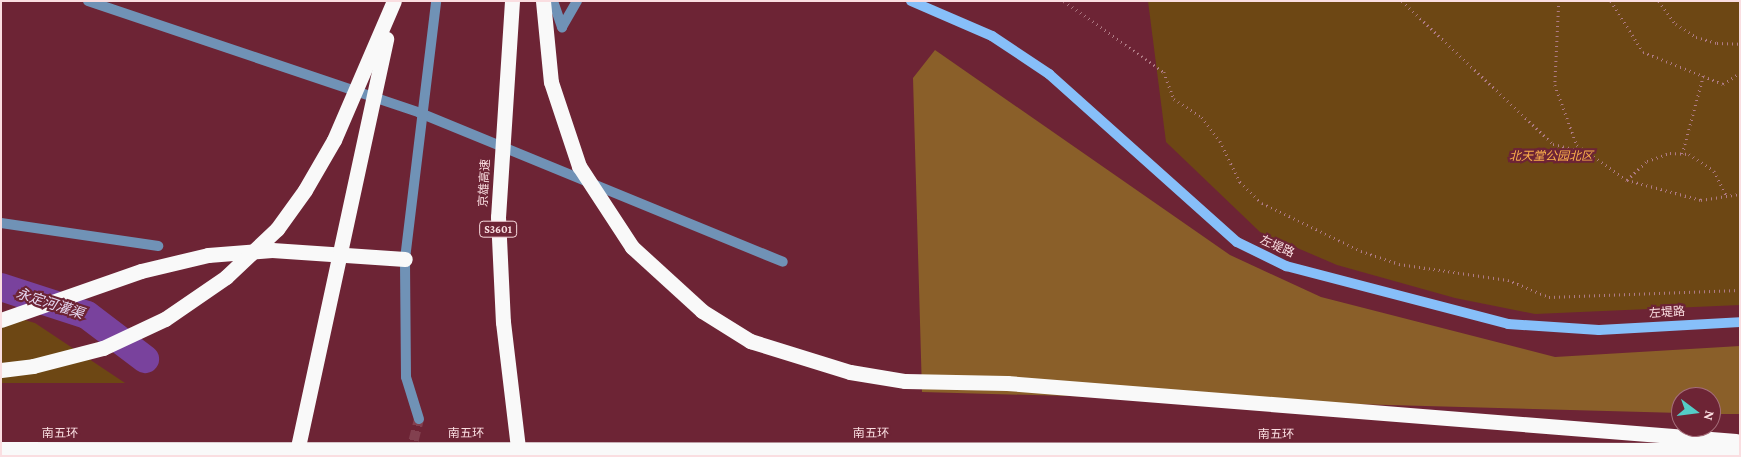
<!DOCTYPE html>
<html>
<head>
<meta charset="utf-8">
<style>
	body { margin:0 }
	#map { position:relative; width:1741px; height:457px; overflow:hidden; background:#6d2435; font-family:"Crimson Pro","Noto Sans SC",serif }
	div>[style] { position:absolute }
	.green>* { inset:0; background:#6d4714 }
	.forest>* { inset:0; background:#8a5f29 }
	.river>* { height:28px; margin:-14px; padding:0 14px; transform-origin:14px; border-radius:14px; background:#79429d }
	.minor-tunnel>* { height:10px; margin-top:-5px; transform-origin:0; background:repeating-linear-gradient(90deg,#82404f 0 10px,transparent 0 15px) }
	.path>* { height:2.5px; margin-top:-1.25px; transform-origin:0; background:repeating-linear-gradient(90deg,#af7b85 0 1px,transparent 0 5px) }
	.minor>* { height:10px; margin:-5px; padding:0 5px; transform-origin:5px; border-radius:5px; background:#7092b6 }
	.secondary>* { height:10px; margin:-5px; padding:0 5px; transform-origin:5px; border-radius:5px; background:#87bff9 }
	.motorway>* { height:15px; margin:-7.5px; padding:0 7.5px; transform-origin:7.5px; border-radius:7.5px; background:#f9f9f9 }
	.motorway-bridge>* { height:15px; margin:-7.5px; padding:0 7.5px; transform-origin:7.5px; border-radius:7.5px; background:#f9f9f9 }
	span { translate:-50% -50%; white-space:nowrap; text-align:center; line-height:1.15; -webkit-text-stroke:4.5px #6d2435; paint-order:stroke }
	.shield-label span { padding:1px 4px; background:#6d2435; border:1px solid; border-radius:4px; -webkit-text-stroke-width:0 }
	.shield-label { font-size:11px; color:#fadee1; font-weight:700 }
	.park-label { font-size:12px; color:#faae4c; font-style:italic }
	.street-label { font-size:12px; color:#fadee1 }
	.water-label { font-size:14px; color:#e6d8f1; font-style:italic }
	.frame { position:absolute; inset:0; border:2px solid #fadee1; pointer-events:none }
	.north { position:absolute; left:1671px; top:387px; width:50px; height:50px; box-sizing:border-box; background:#6d2435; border:1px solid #a56e7a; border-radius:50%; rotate:105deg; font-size:14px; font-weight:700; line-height:20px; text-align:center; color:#fadee1 }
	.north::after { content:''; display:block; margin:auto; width:18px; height:22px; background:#54cdc7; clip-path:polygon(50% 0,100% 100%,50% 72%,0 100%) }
</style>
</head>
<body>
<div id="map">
	<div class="green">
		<div style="clip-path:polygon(1148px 1px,1740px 1px,1740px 305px,1535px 314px,1455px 298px,1337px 265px,1260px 232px,1166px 142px)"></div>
		<div style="clip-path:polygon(1px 313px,35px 323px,125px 383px,1px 383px)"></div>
	</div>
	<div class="forest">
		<div style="clip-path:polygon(935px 50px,1230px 255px,1321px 297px,1555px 357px,1740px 346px,1740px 414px,1711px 414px,1711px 397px,1681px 397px,1681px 413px,922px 392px,913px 78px)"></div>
	</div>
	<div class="river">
		<div style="left:1px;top:287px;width:90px;rotate:18deg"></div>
		<div style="left:87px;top:315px;width:73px;rotate:37.2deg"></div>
	</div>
	<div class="minor-tunnel">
		<div style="left:410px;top:455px;width:37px;rotate:-76deg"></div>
	</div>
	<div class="path">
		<div style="left:1064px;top:1px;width:123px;rotate:35.4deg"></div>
		<div style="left:1164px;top:72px;width:29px;rotate:70deg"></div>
		<div style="left:1174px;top:99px;width:33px;rotate:33deg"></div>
		<div style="left:1202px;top:117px;width:30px;rotate:53deg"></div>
		<div style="left:1220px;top:141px;width:46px;rotate:64deg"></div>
		<div style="left:1240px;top:182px;width:30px;rotate:44deg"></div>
		<div style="left:1262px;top:203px;width:110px;rotate:25.9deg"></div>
		<div style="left:1361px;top:251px;width:40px;rotate:18.9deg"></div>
		<div style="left:1399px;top:264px;width:110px;rotate:8.4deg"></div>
		<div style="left:1508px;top:280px;width:44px;rotate:22.5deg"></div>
		<div style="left:1549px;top:297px;width:191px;rotate:-2.1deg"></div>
		<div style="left:1402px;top:1px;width:208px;rotate:43.4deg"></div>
		<div style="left:1553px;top:144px;width:34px;rotate:14deg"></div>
		<div style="left:1559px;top:1px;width:84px;rotate:92.7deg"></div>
		<div style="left:1555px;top:85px;width:64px;rotate:69.9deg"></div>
		<div style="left:1577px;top:145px;width:61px;rotate:35deg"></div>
		<div style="left:1627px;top:180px;width:77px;rotate:15.1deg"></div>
		<div style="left:1701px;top:200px;width:39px;rotate:-9deg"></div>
		<div style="left:1611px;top:1px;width:60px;rotate:57.9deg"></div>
		<div style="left:1643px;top:52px;width:86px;rotate:21.8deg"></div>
		<div style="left:1723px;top:84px;width:20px;rotate:-33deg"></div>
		<div style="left:1659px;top:1px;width:29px;rotate:54deg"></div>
		<div style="left:1676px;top:24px;width:24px;rotate:33deg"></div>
		<div style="left:1696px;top:37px;width:22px;rotate:16deg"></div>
		<div style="left:1717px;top:43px;width:23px;rotate:2deg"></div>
		<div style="left:1682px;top:154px;width:81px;rotate:-74.9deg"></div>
		<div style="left:1627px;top:180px;width:28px;rotate:-44deg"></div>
		<div style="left:1647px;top:161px;width:24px;rotate:-19deg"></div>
		<div style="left:1670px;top:153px;width:19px;rotate:3deg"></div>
		<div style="left:1689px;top:154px;width:30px;rotate:34deg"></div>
		<div style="left:1714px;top:171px;width:28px;rotate:63deg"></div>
	</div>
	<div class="minor">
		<div style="left:88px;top:1px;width:350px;rotate:18.6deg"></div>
		<div style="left:420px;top:113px;width:392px;rotate:22.3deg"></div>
		<div style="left:553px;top:1px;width:28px;rotate:71deg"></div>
		<div style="left:562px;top:27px;width:30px;rotate:-60deg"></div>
		<div style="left:1px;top:223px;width:159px;rotate:8.3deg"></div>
		<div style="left:419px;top:419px;width:44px;rotate:-107.2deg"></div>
		<div style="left:406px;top:377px;width:118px;rotate:-90.5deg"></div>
		<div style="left:405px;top:259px;width:260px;rotate:-83.1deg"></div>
	</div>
	<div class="secondary">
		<div style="left:911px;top:1px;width:88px;rotate:23.4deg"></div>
		<div style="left:992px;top:36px;width:69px;rotate:33.7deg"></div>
		<div style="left:1049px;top:74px;width:252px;rotate:41.8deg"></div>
		<div style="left:1237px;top:242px;width:55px;rotate:26.1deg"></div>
		<div style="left:1286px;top:266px;width:229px;rotate:14.6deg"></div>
		<div style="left:1508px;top:324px;width:91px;rotate:3.8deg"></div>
		<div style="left:1599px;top:330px;width:141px;rotate:-3.2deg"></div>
	</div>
	<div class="motorway">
		<div style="left:1px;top:320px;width:148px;rotate:-19.3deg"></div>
		<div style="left:141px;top:271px;width:69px;rotate:-13.4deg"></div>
		<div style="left:208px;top:255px;width:64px;rotate:-4.5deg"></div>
		<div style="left:272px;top:250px;width:133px;rotate:3.9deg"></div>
		<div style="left:1007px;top:383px;width:731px;rotate:4.55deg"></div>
		<div style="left:1px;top:449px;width:1739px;rotate:0.03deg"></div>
	</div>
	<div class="motorway-bridge">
		<div style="left:512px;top:1px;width:216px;rotate:93.7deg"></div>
		<div style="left:498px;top:217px;width:105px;rotate:87.3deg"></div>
		<div style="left:503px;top:322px;width:135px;rotate:83.2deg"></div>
		<div style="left:543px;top:1px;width:81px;rotate:84.4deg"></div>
		<div style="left:551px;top:82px;width:89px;rotate:71.6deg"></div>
		<div style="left:579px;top:166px;width:97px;rotate:56.8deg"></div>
		<div style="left:632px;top:247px;width:95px;rotate:42.4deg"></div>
		<div style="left:702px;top:311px;width:57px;rotate:32deg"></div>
		<div style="left:750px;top:341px;width:105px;rotate:17.2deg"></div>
		<div style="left:850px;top:372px;width:56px;rotate:9.3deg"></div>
		<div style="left:905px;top:381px;width:102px;rotate:1.1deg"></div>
		<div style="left:1px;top:370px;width:32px;rotate:-7deg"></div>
		<div style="left:33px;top:366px;width:72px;rotate:-14.4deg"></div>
		<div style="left:103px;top:348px;width:68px;rotate:-25.1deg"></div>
		<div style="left:165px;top:319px;width:74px;rotate:-34.5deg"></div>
		<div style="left:226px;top:277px;width:70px;rotate:-43.3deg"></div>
		<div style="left:277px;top:229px;width:48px;rotate:-54.3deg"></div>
		<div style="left:305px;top:190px;width:58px;rotate:-59.9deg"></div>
		<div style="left:334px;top:140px;width:151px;rotate:-66.7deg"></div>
		<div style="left:296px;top:456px;width:427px;rotate:-77.8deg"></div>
	</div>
	<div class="shield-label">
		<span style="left:498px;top:229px">S3601</span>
	</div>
	<div class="park-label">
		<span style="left:1551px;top:157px">北天堂公园北区</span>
	</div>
	<div class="street-label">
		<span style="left:485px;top:183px;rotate:-87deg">京雄高速</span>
		<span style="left:1277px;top:247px;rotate:24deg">左堤路</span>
		<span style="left:1667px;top:313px;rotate:-4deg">左堤路</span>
		<span style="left:60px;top:434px">南五环</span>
		<span style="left:466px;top:434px">南五环</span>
		<span style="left:871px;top:434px">南五环</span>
		<span style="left:1276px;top:435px">南五环</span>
	</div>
	<div class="water-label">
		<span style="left:50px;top:303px;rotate:18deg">永定河灌渠</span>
	</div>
	<div class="frame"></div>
	<div class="north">N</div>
</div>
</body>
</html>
